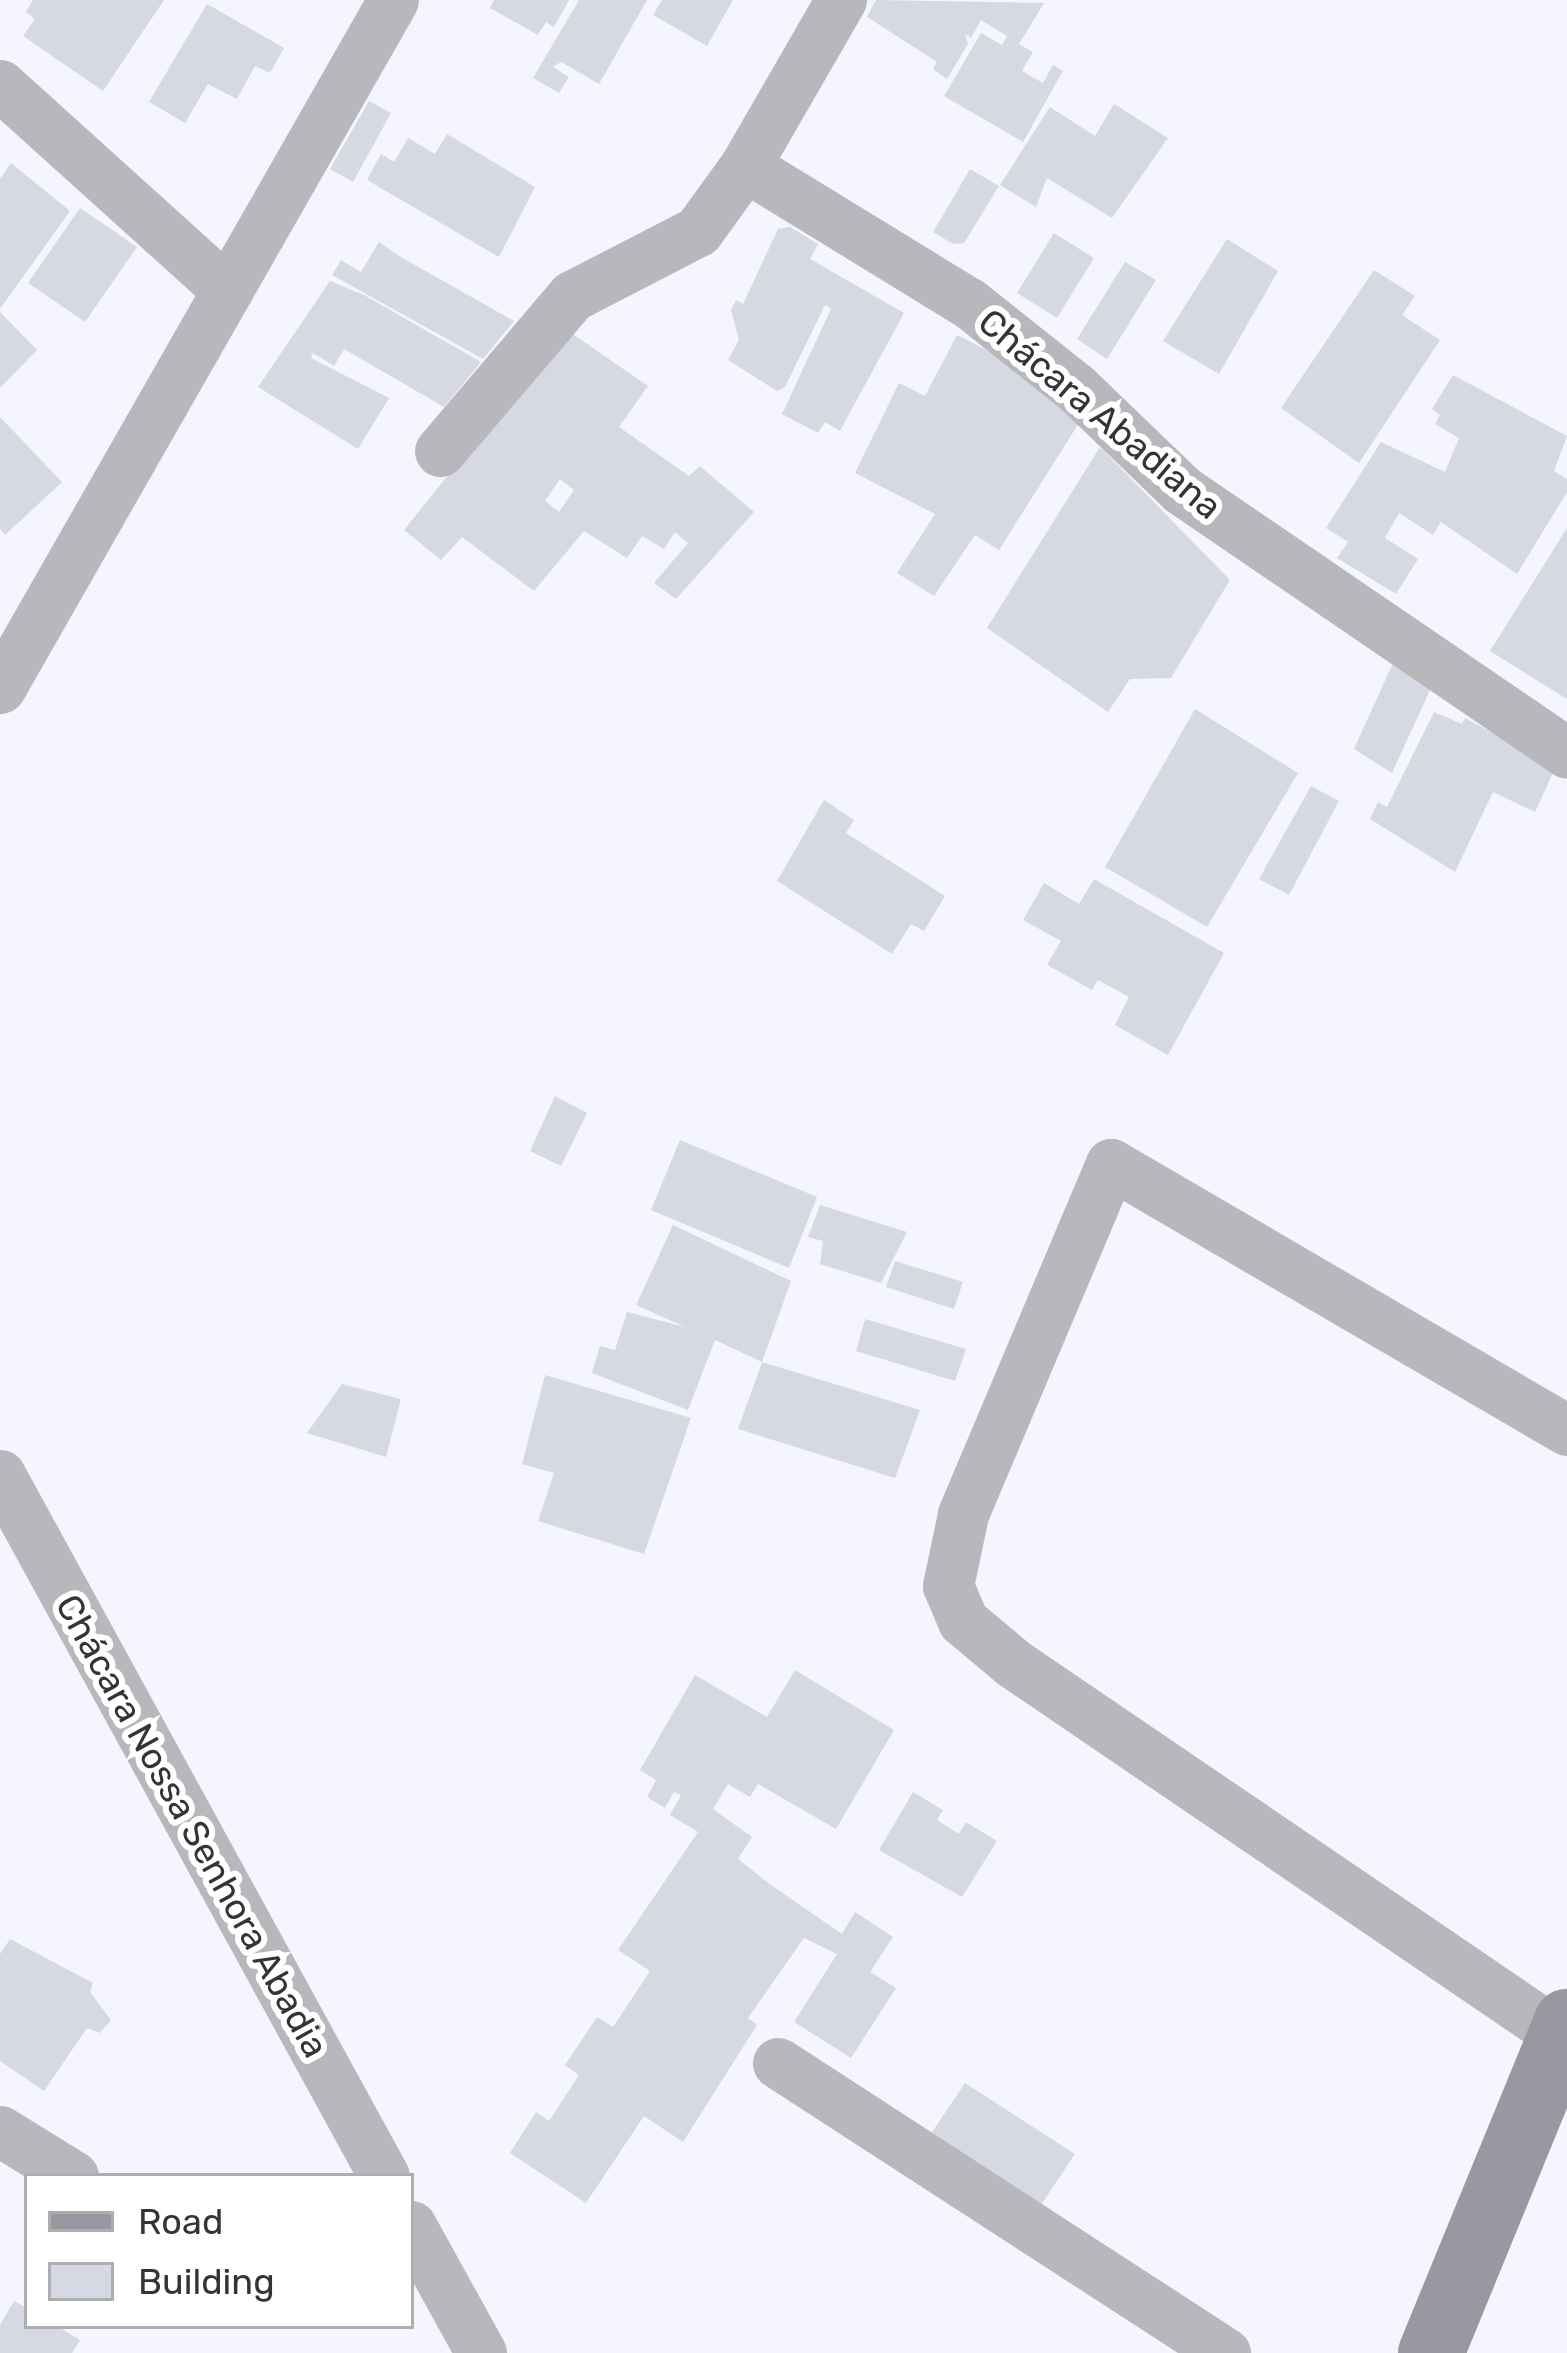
<!DOCTYPE html>
<html>
<head>
<meta charset="utf-8">
<style>
	body { margin:0 }
	#map { position:relative; width:1567px; height:2353px; overflow:hidden; background:#f4f5ff; font-family:Rubik,sans-serif }
	div>[style] { position:absolute }
	.building>* { inset:0; background:#d6d8e3 }
	.street>* { height:51px; margin:-25.5px; padding:0 25.5px; transform-origin:25.5px; border-radius:25.5px; background:#b7b7bc }
	.secondary>* { height:66px; margin:-33px; padding:0 33px; transform-origin:33px; border-radius:33px; background:#9899a0 }
	span { translate:-50% -50%; white-space:nowrap; text-align:center; line-height:1.15; -webkit-text-stroke:12px #fff; paint-order:stroke }
	.street-label { font-size:36px; color:#333438 }
	.legend { position:absolute; left:24px; top:2173px; width:390px; height:156px; box-sizing:border-box; background:#fff; border:3px solid #adaeaf; margin:0; padding:15px 21px; list-style:none; font-size:36px; color:#333438 }
	.legend li { display:flex; align-items:center; gap:24px; height:60px }
	.legend b { width:60px; border:3px solid #adaeaf }
</style>
</head>
<body>
<div id="map">
	<div class="building">
		<div style="clip-path:polygon(33px 0,164px 0,103px 91px,23px 36px,35px 19px,26px 12px)"></div>
		<div style="clip-path:polygon(494px 0,569px 0,554px 27px,546px 22px,538px 35px,490px 8px)"></div>
		<div style="clip-path:polygon(579px 0,647px 0,599px 84px,561px 62px,553px 67px,569px 77px,559px 93px,533px 78px)"></div>
		<div style="clip-path:polygon(662px 0,733px 0,707px 46px,653px 15px)"></div>
		<div style="clip-path:polygon(876px 0,1044px 3px,1019px 44px,1033px 52px,1022px 71px,1043px 83px,1053px 65px,1063px 71px,1023px 142px,944px 96px,981px 33px,1002px 45px,1007px 36px,981px 20px,971px 38px,965px 34px,968px 44px,947px 79px,933px 69px,937px 62px,867px 17px)"></div>
		<div style="clip-path:polygon(207px 4px,284px 48px,270px 73px,255px 66px,237px 99px,208px 84px,185px 123px,149px 102px)"></div>
		<div style="clip-path:polygon(369px 101px,391px 113px,353px 182px,330px 169px)"></div>
		<div style="clip-path:polygon(1114px 104px,1168px 138px,1112px 218px,1047px 178px,1036px 207px,1000px 185px,1050px 107px,1095px 136px)"></div>
		<div style="clip-path:polygon(447px 134px,535px 187px,499px 257px,367px 180px,381px 154px,394px 162px,408px 138px,435px 154px)"></div>
		<div style="clip-path:polygon(11px 163px,70px 211px,0 309px,0 179px)"></div>
		<div style="clip-path:polygon(970px 169px,999px 186px,964px 243px,953px 244px,933px 232px)"></div>
		<div style="clip-path:polygon(80px 208px,137px 247px,85px 322px,28px 283px)"></div>
		<div style="clip-path:polygon(790px 227px,818px 244px,810px 259px,904px 313px,840px 431px,825px 422px,818px 433px,782px 414px,831px 309px,825px 305px,785px 387px,777px 391px,728px 360px,739px 340px,731px 310px,736px 300px,743px 304px,778px 229px)"></div>
		<div style="clip-path:polygon(1054px 233px,1094px 258px,1057px 318px,1017px 293px)"></div>
		<div style="clip-path:polygon(1227px 239px,1278px 271px,1219px 374px,1163px 341px)"></div>
		<div style="clip-path:polygon(379px 242px,399px 256px,514px 321px,483px 359px,332px 275px,341px 260px,361px 272px)"></div>
		<div style="clip-path:polygon(1125px 262px,1156px 280px,1107px 359px,1077px 339px)"></div>
		<div style="clip-path:polygon(1374px 270px,1415px 296px,1402px 315px,1440px 340px,1359px 463px,1281px 408px)"></div>
		<div style="clip-path:polygon(330px 281px,364px 295px,481px 362px,444px 407px,344px 349px,334px 366px,313px 353px,311px 358px,389px 398px,358px 449px,258px 387px)"></div>
		<div style="clip-path:polygon(0 312px,37px 350px,0 388px)"></div>
		<div style="clip-path:polygon(evenodd,564px 328px,648px 386px,619px 427px,689px 476px,700px 466px,754px 512px,676px 599px,654px 583px,688px 543px,675px 532px,664px 549px,642px 536px,627px 558px,584px 531px,534px 591px,462px 537px,441px 560px,404px 530px,485px 429px,489px 433px,564px 328px,560px 479px,574px 490px,559px 512px,545px 501px,560px 479px)"></div>
		<div style="clip-path:polygon(957px 335px,1016px 365px,1079px 423px,999px 550px,975px 535px,934px 596px,897px 573px,935px 514px,855px 473px,899px 383px,925px 396px)"></div>
		<div style="clip-path:polygon(1453px 375px,1567px 436px,1554px 471px,1567px 479px,1567px 492px,1517px 574px,1441px 522px,1433px 535px,1399px 513px,1385px 538px,1418px 559px,1396px 594px,1337px 558px,1348px 542px,1326px 528px,1381px 442px,1445px 472px,1459px 438px,1435px 424px,1440px 415px,1432px 409px)"></div>
		<div style="clip-path:polygon(0 417px,62px 482px,5px 535px,0 529px)"></div>
		<div style="clip-path:polygon(1100px 447px,1230px 580px,1171px 678px,1130px 679px,1108px 712px,987px 628px)"></div>
		<div style="clip-path:polygon(1567px 528px,1567px 699px,1490px 651px)"></div>
		<div style="clip-path:polygon(1393px 663px,1432px 686px,1392px 773px,1354px 749px)"></div>
		<div style="clip-path:polygon(1195px 709px,1298px 773px,1207px 927px,1105px 867px)"></div>
		<div style="clip-path:polygon(1434px 712px,1462px 724px,1465px 718px,1556px 766px,1535px 812px,1493px 792px,1455px 872px,1370px 819px,1378px 802px,1387px 807px)"></div>
		<div style="clip-path:polygon(1311px 786px,1339px 801px,1289px 895px,1259px 879px)"></div>
		<div style="clip-path:polygon(824px 800px,854px 820px,846px 833px,945px 896px,924px 931px,911px 924px,892px 954px,777px 881px)"></div>
		<div style="clip-path:polygon(1094px 879px,1224px 953px,1168px 1055px,1115px 1025px,1129px 997px,1098px 980px,1092px 990px,1047px 965px,1061px 941px,1023px 920px,1044px 883px,1079px 904px)"></div>
		<div style="clip-path:polygon(555px 1096px,587px 1113px,561px 1166px,530px 1151px)"></div>
		<div style="clip-path:polygon(680px 1140px,817px 1197px,789px 1268px,651px 1210px)"></div>
		<div style="clip-path:polygon(820px 1205px,907px 1232px,881px 1283px,820px 1264px,823px 1241px,808px 1237px)"></div>
		<div style="clip-path:polygon(673px 1225px,791px 1281px,762px 1362px,715px 1340px,688px 1410px,592px 1373px,600px 1346px,615px 1350px,627px 1312px,685px 1327px,636px 1305px)"></div>
		<div style="clip-path:polygon(895px 1261px,963px 1282px,954px 1309px,886px 1287px)"></div>
		<div style="clip-path:polygon(865px 1319px,966px 1349px,955px 1381px,856px 1351px)"></div>
		<div style="clip-path:polygon(762px 1362px,920px 1410px,895px 1478px,738px 1429px)"></div>
		<div style="clip-path:polygon(545px 1375px,691px 1418px,644px 1554px,538px 1521px,554px 1473px,522px 1464px)"></div>
		<div style="clip-path:polygon(342px 1384px,401px 1399px,386px 1457px,307px 1433px)"></div>
		<div style="clip-path:polygon(795px 1670px,894px 1730px,836px 1829px,758px 1784px,750px 1797px,728px 1784px,713px 1809px,752px 1837px,738px 1859px,771px 1885px,842px 1934px,855px 1912px,893px 1937px,870px 1972px,896px 1988px,851px 2058px,794px 2022px,837px 1954px,804px 1938px,748px 2018px,757px 2025px,683px 2142px,644px 2116px,586px 2203px,510px 2153px,536px 2112px,549px 2121px,579px 2075px,565px 2065px,597px 2017px,613px 2027px,650px 1971px,618px 1950px,698px 1832px,670px 1815px,681px 1795px,674px 1792px,665px 1808px,647px 1797px,656px 1780px,640px 1770px,695px 1675px,767px 1717px)"></div>
		<div style="clip-path:polygon(913px 1792px,943px 1810px,937px 1820px,959px 1834px,966px 1822px,997px 1841px,962px 1897px,879px 1850px)"></div>
		<div style="clip-path:polygon(10px 1939px,93px 1983px,90px 1992px,111px 2020px,100px 2033px,87px 2028px,44px 2091px,0 2061px,0 1954px)"></div>
		<div style="clip-path:polygon(965px 2083px,1075px 2154px,1037px 2211px,928px 2138px)"></div>
		<div style="clip-path:polygon(14px 2301px,27px 2308px,27px 2326px,57px 2326px,80px 2340px,72px 2353px,0 2353px,0 2325px)"></div>
	</div>
	<div class="street">
		<div style="left:0;top:85px;width:306px;rotate:42.1deg"></div>
		<div style="left:745px;top:166px;width:192px;rotate:-60deg"></div>
		<div style="left:440px;top:451px;width:204px;rotate:-49.6deg"></div>
		<div style="left:572px;top:296px;width:142px;rotate:-27.3deg"></div>
		<div style="left:698px;top:231px;width:80px;rotate:-54.1deg"></div>
		<div style="left:745px;top:166px;width:263px;rotate:31.5deg"></div>
		<div style="left:969px;top:303px;width:137px;rotate:38.5deg"></div>
		<div style="left:1076px;top:388px;width:147px;rotate:43.9deg"></div>
		<div style="left:1182px;top:490px;width:466px;rotate:34.3deg"></div>
		<div style="left:0;top:688px;width:792px;rotate:-60.26deg"></div>
		<div style="left:0;top:1475px;width:799px;rotate:61.29deg"></div>
		<div style="left:1561px;top:2036px;width:663px;rotate:-145.76deg"></div>
		<div style="left:1013px;top:1663px;width:65px;rotate:-140deg"></div>
		<div style="left:963px;top:1621px;width:38px;rotate:-113deg"></div>
		<div style="left:948px;top:1586px;width:74px;rotate:-78.2deg"></div>
		<div style="left:963px;top:1514px;width:380px;rotate:-67.1deg"></div>
		<div style="left:1111px;top:1164px;width:528px;rotate:30.26deg"></div>
		<div style="left:778px;top:2063px;width:533px;rotate:32.97deg"></div>
		<div style="left:0;top:2131px;width:86px;rotate:31.7deg"></div>
		<div style="left:411px;top:2226px;width:145px;rotate:61.1deg"></div>
	</div>
	<div class="secondary">
		<div style="left:1431px;top:2353px;width:358px;rotate:-67.7deg"></div>
	</div>
	<div class="street-label">
		<span style="left:1100px;top:414px;rotate:40deg">Chácara Abadiana</span>
		<span style="left:192px;top:1826px;rotate:61deg">Chácara Nossa Senhora Abadia</span>
	</div>
	<ul class="legend">
	<li><b style="height:15px;background:#9899a0"></b>Road</li>
	<li><b style="height:33px;background:#d6d8e3"></b>Building</li>
	</ul>
</div>
</body>
</html>
